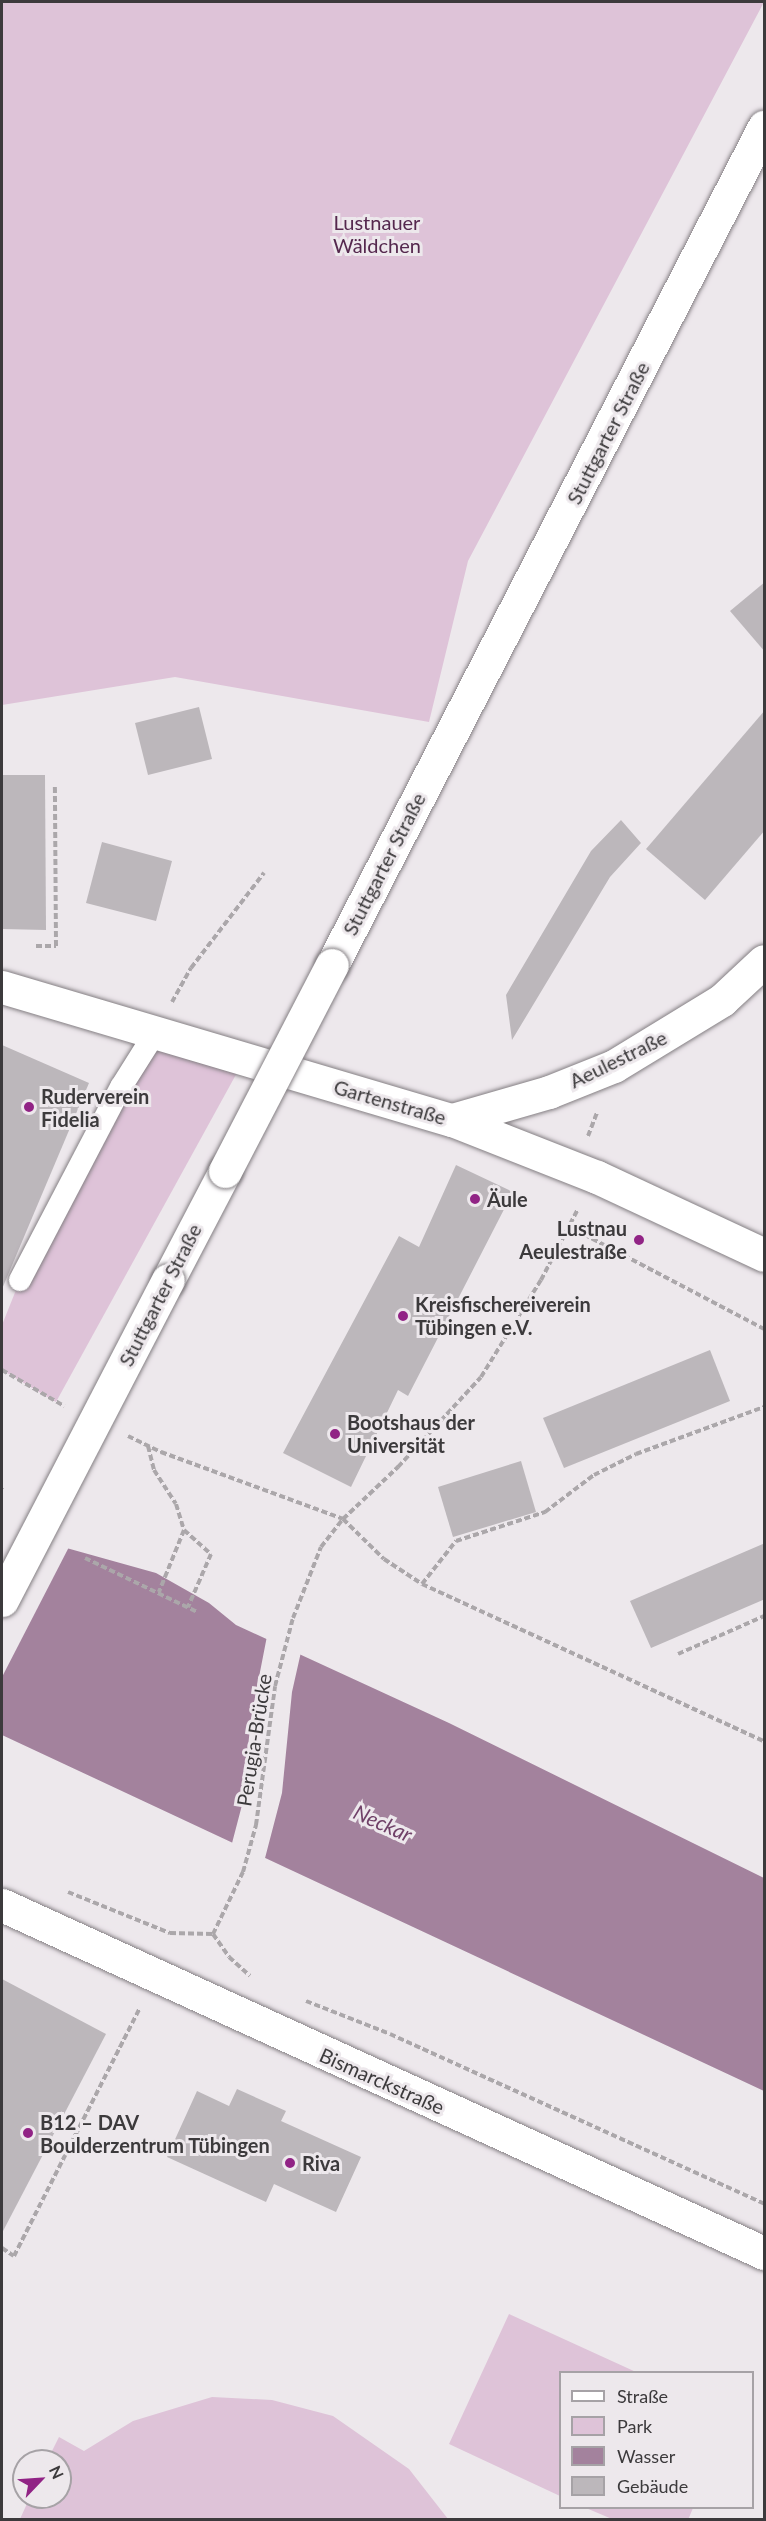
<!DOCTYPE html>
<html>
<head>
<meta charset="utf-8">
<style>
	body { margin:0 }
	#map { position:relative; width:766px; height:2521px; overflow:hidden; background:#ede8ec; font-family:Lato,sans-serif }
	div>[style] { position:absolute }
	.green>* { inset:0; background:#dec3d8 }
	.water>* { inset:0; background:#a3829d }
	.pier>* { inset:0; background:#ede8ec }
	.building>* { inset:0; background:#bcb7bb }
	.path>* { height:4px; margin-top:-2px; transform-origin:0; background:repeating-linear-gradient(90deg,#aba7aa 0 6px,transparent 0 9px) }
	.roads { filter:drop-shadow(0 0 2px #847f83) drop-shadow(0 0 2px #847f83) }
	.lane>* { height:22px; margin:-11px; padding:0 11px; transform-origin:11px; border-radius:11px; background:#fff }
	.street>* { height:33px; margin:-16.5px; padding:0 16.5px; transform-origin:16.5px; border-radius:16.5px; background:#fff }
	.secondary>* { height:33px; margin:-16.5px; padding:0 16.5px; transform-origin:16.5px; border-radius:16.5px; background:#fff }
	.bridges { filter:drop-shadow(0 0 2px #847f83) drop-shadow(0 0 2px #847f83) }
	.secondary-bridge>* { height:33px; margin:-16.5px; padding:0 16.5px; transform-origin:16.5px; border-radius:16.5px; background:#fff }
	.dots>* { width:16px; height:16px; translate:-50% -50%; box-sizing:border-box; border:3px solid #ede8ec; border-radius:50% }
	span { translate:-50% -50%; white-space:nowrap; text-align:center; line-height:1.15; -webkit-text-stroke:6px #ede8ec; paint-order:stroke }
	.park-label { font-size:20px; color:#55284e }
	.street-label { font-size:20px; color:#3c3a3c }
	.poi-label { font-size:20px; color:#3c3a3c; font-weight:700 }
	.left { translate:0 -50%; text-align:left }
	.right { translate:-100% -50%; text-align:right }
	.water-label { font-size:21px; color:#704168; font-style:italic }
	.frame { position:absolute; inset:0; border:3px solid #3c3a3c; pointer-events:none }
	.legend { position:absolute; left:559px; top:2371px; width:195px; height:138px; box-sizing:border-box; background:#ede8ec; border:2px solid #a6a2a6; margin:0; padding:8px 10px; list-style:none; font-size:18px; color:#3c3a3c }
	.legend li { display:flex; align-items:center; gap:12px; height:30px }
	.legend b { width:30px; border:2px solid #a6a2a6 }
	.north { position:absolute; left:12px; top:2449px; width:60px; height:60px; box-sizing:border-box; background:#ede8ec; border:2px solid #a6a2a6; border-radius:50%; rotate:65deg; font-size:16px; font-weight:700; line-height:24px; text-align:center; color:#3c3a3c }
	.north::after { content:''; display:block; margin:auto; width:21px; height:27px; background:#912385; clip-path:polygon(50% 0,100% 100%,50% 72%,0 100%) }
</style>
</head>
<body>
<div id="map">
	<div class="green">
		<div style="clip-path:polygon(2px 2px,764px 2px,468px 561px,429px 722px,175px 677px,2px 705px)"></div>
		<div style="clip-path:polygon(155px 1033px,244px 1060px,56px 1402px,2px 1370px,2px 1325px,20px 1280px)"></div>
		<div style="clip-path:polygon(509px 2314px,636px 2372px,560px 2372px,560px 2496px,449px 2444px)"></div>
		<div style="clip-path:polygon(212px 2397px,272px 2400px,333px 2416px,409px 2469px,448px 2519px,20px 2519px,30px 2497px,60px 2497px,60px 2461px,47px 2461px,59px 2437px,84px 2451px,133px 2421px)"></div>
		<div style="clip-path:polygon(586px 2508px,693px 2508px,688px 2520px,612px 2519px)"></div>
	</div>
	<div class="water">
		<div style="clip-path:polygon(2px 1530px,156px 1573px,209px 1603px,236px 1625px,449px 1723px,764px 1878px,764px 2091px,2px 1735px)"></div>
	</div>
	<div class="pier">
		<div style="clip-path:polygon(2px 1527px,70px 1545px,2px 1677px)"></div>
		<div style="clip-path:polygon(267px 1636px,301px 1652px,292px 1692px,282px 1793px,264px 1862px,231px 1847px,242px 1805px,251px 1718px)"></div>
	</div>
	<div class="building">
		<div style="clip-path:polygon(765px 582px,765px 652px,730px 611px)"></div>
		<div style="clip-path:polygon(199px 707px,212px 759px,148px 775px,135px 723px)"></div>
		<div style="clip-path:polygon(765px 710px,765px 830px,705px 900px,646px 849px)"></div>
		<div style="clip-path:polygon(2px 775px,45px 775px,46px 930px,2px 929px)"></div>
		<div style="clip-path:polygon(621px 820px,641px 843px,610px 877px,512px 1040px,506px 995px,591px 851px)"></div>
		<div style="clip-path:polygon(102px 842px,172px 861px,156px 921px,86px 903px)"></div>
		<div style="clip-path:polygon(2px 1045px,89px 1083px,2px 1289px)"></div>
		<div style="clip-path:polygon(456px 1165px,513px 1192px,408px 1396px,398px 1390px,351px 1487px,283px 1453px,399px 1236px,419px 1247px)"></div>
		<div style="clip-path:polygon(710px 1350px,730px 1401px,564px 1468px,543px 1418px)"></div>
		<div style="clip-path:polygon(521px 1461px,536px 1512px,453px 1537px,438px 1487px)"></div>
		<div style="clip-path:polygon(765px 1543px,765px 1599px,651px 1648px,630px 1601px)"></div>
		<div style="clip-path:polygon(2px 1979px,106px 2034px,2px 2233px)"></div>
		<div style="clip-path:polygon(237px 2089px,286px 2111px,281px 2121px,361px 2157px,336px 2212px,274px 2184px,266px 2202px,167px 2157px,197px 2091px,229px 2106px)"></div>
	</div>
	<div class="path">
		<div style="left:36px;top:946px;width:20px"></div>
		<div style="left:56px;top:946px;width:161px;rotate:-90.4deg"></div>
		<div style="left:172px;top:1002px;width:39px;rotate:-61deg"></div>
		<div style="left:191px;top:968px;width:120px;rotate:-52.5deg"></div>
		<div style="left:588px;top:1136px;width:26px;rotate:-69deg"></div>
		<div style="left:568px;top:1226px;width:221px;rotate:27.7deg"></div>
		<div style="left:2px;top:1370px;width:72px;rotate:30.1deg"></div>
		<div style="left:128px;top:1436px;width:37px;rotate:26deg"></div>
		<div style="left:161px;top:1452px;width:194px;rotate:20.2deg"></div>
		<div style="left:343px;top:1519px;width:57px;rotate:44.3deg"></div>
		<div style="left:384px;top:1559px;width:45px;rotate:33.3deg"></div>
		<div style="left:422px;top:1584px;width:376px;rotate:24.7deg"></div>
		<div style="left:148px;top:1446px;width:25px;rotate:76deg"></div>
		<div style="left:154px;top:1470px;width:40px;rotate:57.1deg"></div>
		<div style="left:176px;top:1504px;width:27px;rotate:73deg"></div>
		<div style="left:184px;top:1530px;width:67px;rotate:112deg"></div>
		<div style="left:2px;top:1489px;width:1px;rotate:45deg"></div>
		<div style="left:184px;top:1530px;width:36px;rotate:42deg"></div>
		<div style="left:211px;top:1554px;width:58px;rotate:113.5deg"></div>
		<div style="left:85px;top:1558px;width:124px;rotate:25.7deg"></div>
		<div style="left:422px;top:1584px;width:55px;rotate:-51.7deg"></div>
		<div style="left:456px;top:1541px;width:94px;rotate:-18deg"></div>
		<div style="left:545px;top:1512px;width:61px;rotate:-37.1deg"></div>
		<div style="left:594px;top:1475px;width:47px;rotate:-26.6deg"></div>
		<div style="left:636px;top:1454px;width:136px;rotate:-20.2deg"></div>
		<div style="left:678px;top:1654px;width:94px;rotate:-23.8deg"></div>
		<div style="left:68px;top:1892px;width:110px;rotate:21.9deg"></div>
		<div style="left:170px;top:1933px;width:43px;rotate:1.3deg"></div>
		<div style="left:213px;top:1934px;width:69px;rotate:-64.2deg"></div>
		<div style="left:243px;top:1872px;width:49px;rotate:-74.5deg"></div>
		<div style="left:256px;top:1825px;width:140px;rotate:-82.2deg"></div>
		<div style="left:275px;top:1686px;width:70px;rotate:-75.2deg"></div>
		<div style="left:293px;top:1618px;width:76px;rotate:-68.5deg"></div>
		<div style="left:321px;top:1547px;width:36px;rotate:-52deg"></div>
		<div style="left:343px;top:1519px;width:76px;rotate:-43.4deg"></div>
		<div style="left:398px;top:1467px;width:122px;rotate:-47.3deg"></div>
		<div style="left:481px;top:1377px;width:114px;rotate:-58.3deg"></div>
		<div style="left:541px;top:1280px;width:80px;rotate:-62.5deg"></div>
		<div style="left:213px;top:1934px;width:28px;rotate:55deg"></div>
		<div style="left:229px;top:1957px;width:28px;rotate:42deg"></div>
		<div style="left:306px;top:2001px;width:90px;rotate:21.4deg"></div>
		<div style="left:390px;top:2034px;width:411px;rotate:24.4deg"></div>
		<div style="left:2px;top:2248px;width:14px;rotate:34deg"></div>
		<div style="left:14px;top:2256px;width:278px;rotate:-63.1deg"></div>
	</div>
	<div class="roads">
		<div class="lane">
			<div style="left:20px;top:1280px;width:218px;rotate:-62.4deg"></div>
			<div style="left:121px;top:1087px;width:64px;rotate:-57.8deg"></div>
		</div>
		<div class="street">
			<div style="left:2px;top:987px;width:469px;rotate:16.5deg"></div>
			<div style="left:452px;top:1120px;width:156px;rotate:21.5deg"></div>
			<div style="left:597px;top:1177px;width:184px;rotate:25deg"></div>
			<div style="left:452px;top:1120px;width:101px;rotate:-16.1deg"></div>
			<div style="left:549px;top:1092px;width:70px;rotate:-21.8deg"></div>
			<div style="left:614px;top:1066px;width:127px;rotate:-31.4deg"></div>
			<div style="left:722px;top:1000px;width:57px;rotate:-42.9deg"></div>
			<div style="left:2px;top:1905px;width:838px;rotate:24.55deg"></div>
		</div>
		<div class="secondary">
			<div style="left:332px;top:965px;width:943px;rotate:-62.73deg"></div>
			<div style="left:168px;top:1280px;width:123px;rotate:-62.4deg"></div>
		</div>
	</div>
	<div class="bridges">
		<div class="secondary-bridge">
			<div style="left:225px;top:1171px;width:232px;rotate:-62.6deg"></div>
			<div style="left:2px;top:1600px;width:360px;rotate:-62.6deg"></div>
		</div>
	</div>
	<div class="dots">
		<div style="left:29px;top:1107px;background:#912385"></div>
		<div style="left:475px;top:1199px;background:#912385"></div>
		<div style="left:639px;top:1240px;background:#912385"></div>
		<div style="left:403px;top:1316px;background:#912385"></div>
		<div style="left:335px;top:1434px;background:#912385"></div>
		<div style="left:28px;top:2133px;background:#912385"></div>
		<div style="left:290px;top:2163px;background:#912385"></div>
	</div>
	<div class="park-label">
		<span style="left:377px;top:234px">Lustnauer<br>Wäldchen</span>
	</div>
	<div class="street-label">
		<span style="left:608px;top:433px;rotate:-63deg">Stuttgarter Straße</span>
		<span style="left:384px;top:864px;rotate:-63deg">Stuttgarter Straße</span>
		<span style="left:618px;top:1059px;rotate:-26deg">Aeulestraße</span>
		<span style="left:390px;top:1102px;rotate:16deg">Gartenstraße</span>
		<span style="left:160px;top:1295px;rotate:-63deg">Stuttgarter Straße</span>
		<span style="left:254px;top:1740px;rotate:-81deg">Perugia-Brücke</span>
		<span style="left:382px;top:2081px;rotate:24deg">Bismarckstraße</span>
	</div>
	<div class="poi-label">
		<span class="left" style="left:41px;top:1108px">Ruderverein<br>Fidelia</span>
		<span class="left" style="left:487px;top:1199px">Äule</span>
		<span class="right" style="left:627px;top:1240px">Lustnau<br>Aeulestraße</span>
		<span class="left" style="left:415px;top:1316px">Kreisfischereiverein<br>Tübingen e.V.</span>
		<span class="left" style="left:347px;top:1434px">Bootshaus der<br>Universität</span>
		<span class="left" style="left:40px;top:2134px">B12 – DAV<br>Boulderzentrum Tübingen</span>
		<span class="left" style="left:302px;top:2163px">Riva</span>
	</div>
	<div class="water-label">
		<span style="left:383px;top:1823px;rotate:24deg">Neckar</span>
	</div>
	<div class="frame"></div>
	<ul class="legend">
	<li><b style="height:8px;background:#fff"></b>Straße</li>
	<li><b style="height:16px;background:#dec3d8"></b>Park</li>
	<li><b style="height:16px;background:#a3829d"></b>Wasser</li>
	<li><b style="height:16px;background:#bcb7bb"></b>Gebäude</li>
	</ul>
	<div class="north">N</div>
</div>
</body>
</html>
